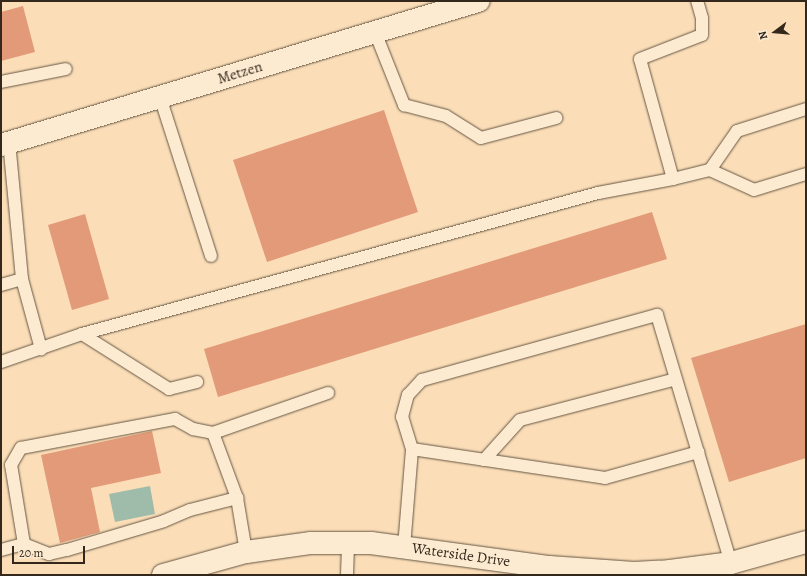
<!DOCTYPE html>
<html>
<head>
<meta charset="utf-8">
<style>
	body { margin:0 }
	#map { position:relative; width:807px; height:576px; overflow:hidden; background:#fbdeb8; font-family:Alegreya,serif }
	div>[style] { position:absolute }
	.water>* { inset:0; background:#9fbcab }
	.building>* { inset:0; background:#e29a78 }
	.roads { filter:drop-shadow(0 0 1px #665643) drop-shadow(0 0 1px #665643) }
	.service>* { height:12px; margin:-6px; padding:0 6px; transform-origin:6px; border-radius:6px; background:#fcead1 }
	.minor>* { height:22px; margin:-11px; padding:0 11px; transform-origin:11px; border-radius:11px; background:#fcead1 }
	span { translate:-50% -50%; white-space:nowrap; text-align:center; line-height:1.15; -webkit-text-stroke:4px #fcead1; paint-order:stroke }
	.street-label { font-size:15px; color:#34281c }
	.frame { position:absolute; inset:0; border:2px solid #34281c; pointer-events:none }
	.north { position:absolute; left:755px; top:12px; width:40px; height:40px; -webkit-text-stroke:3px #fcead1; paint-order:stroke; rotate:254deg; font-size:11px; font-weight:700; line-height:16px; text-align:center; color:#34281c }
	.north::after { content:''; display:block; margin:auto; width:14px; height:18px; background:#34281c; clip-path:polygon(50% 0,100% 100%,50% 72%,0 100%) }
	.scale { position:absolute; left:12px; top:546px; width:73px; height:18px; box-sizing:border-box; border:2px solid #34281c; border-top:0; padding-left:5px; font-size:12px; line-height:14px; white-space:nowrap; color:#34281c; -webkit-text-stroke:3px #fcead1; paint-order:stroke }
</style>
</head>
<body>
<div id="map">
	<div class="water">
		<div style="clip-path:polygon(150px 486px,155px 514px,115px 522px,109px 494px)"></div>
	</div>
	<div class="building">
		<div style="clip-path:polygon(23px 6px,35px 52px,1px 61px,1px 12px)"></div>
		<div style="clip-path:polygon(384px 110px,418px 212px,267px 262px,233px 160px)"></div>
		<div style="clip-path:polygon(652px 212px,667px 259px,218px 397px,204px 349px)"></div>
		<div style="clip-path:polygon(85px 214px,109px 299px,72px 310px,48px 225px)"></div>
		<div style="clip-path:polygon(806px 324px,806px 458px,729px 482px,691px 358px)"></div>
		<div style="clip-path:polygon(152px 431px,161px 473px,91px 488px,100px 532px,60px 543px,41px 455px)"></div>
	</div>
	<div class="roads">
		<div class="service">
			<div style="left:375px;top:32px;width:79px;rotate:68.3deg"></div>
			<div style="left:404px;top:105px;width:43px;rotate:14.7deg"></div>
			<div style="left:446px;top:116px;width:41px;rotate:32.2deg"></div>
			<div style="left:481px;top:138px;width:78px;rotate:-14.9deg"></div>
			<div style="left:1px;top:82px;width:66px;rotate:-11.3deg"></div>
			<div style="left:160px;top:97px;width:167px;rotate:72.2deg"></div>
			<div style="left:710px;top:170px;width:48px;rotate:24.4deg"></div>
			<div style="left:754px;top:190px;width:54px;rotate:-17.1deg"></div>
			<div style="left:673px;top:179px;width:38px;rotate:-14deg"></div>
			<div style="left:710px;top:170px;width:47px;rotate:-55.3deg"></div>
			<div style="left:737px;top:131px;width:72px;rotate:-17.7deg"></div>
			<div style="left:22px;top:279px;width:73px;rotate:74.8deg"></div>
			<div style="left:1px;top:285px;width:22px;rotate:-16deg"></div>
			<div style="left:22px;top:279px;width:138px;rotate:-95.4deg"></div>
			<div style="left:82px;top:334px;width:535px;rotate:-15.28deg"></div>
			<div style="left:598px;top:193px;width:76px;rotate:-10.6deg"></div>
			<div style="left:673px;top:179px;width:124px;rotate:-105.4deg"></div>
			<div style="left:640px;top:59px;width:66px;rotate:-21.2deg"></div>
			<div style="left:702px;top:35px;width:17px;rotate:-90deg"></div>
			<div style="left:702px;top:18px;width:18px;rotate:-106deg"></div>
			<div style="left:1px;top:362px;width:86px;rotate:-19.1deg"></div>
			<div style="left:82px;top:334px;width:103px;rotate:32.3deg"></div>
			<div style="left:169px;top:389px;width:29px;rotate:-14deg"></div>
			<div style="left:213px;top:433px;width:122px;rotate:-19.2deg"></div>
			<div style="left:412px;top:449px;width:195px;rotate:8.5deg"></div>
			<div style="left:605px;top:478px;width:97px;rotate:-15.6deg"></div>
			<div style="left:484px;top:460px;width:54px;rotate:-48deg"></div>
			<div style="left:520px;top:420px;width:161px;rotate:-14.7deg"></div>
			<div style="left:24px;top:544px;width:27px;rotate:22deg"></div>
			<div style="left:49px;top:554px;width:18px;rotate:-13deg"></div>
			<div style="left:67px;top:550px;width:101px;rotate:-16.6deg"></div>
			<div style="left:164px;top:521px;width:28px;rotate:-23deg"></div>
			<div style="left:190px;top:510px;width:49px;rotate:-14.3deg"></div>
			<div style="left:404px;top:547px;width:98px;rotate:-85.3deg"></div>
			<div style="left:412px;top:449px;width:34px;rotate:-107deg"></div>
			<div style="left:402px;top:417px;width:23px;rotate:-75deg"></div>
			<div style="left:408px;top:395px;width:21px;rotate:-47deg"></div>
			<div style="left:422px;top:380px;width:244px;rotate:-15.5deg"></div>
			<div style="left:657px;top:315px;width:259px;rotate:73.4deg"></div>
			<div style="left:1px;top:550px;width:24px;rotate:-15deg"></div>
			<div style="left:24px;top:544px;width:80px;rotate:-99.3deg"></div>
			<div style="left:11px;top:465px;width:20px;rotate:-60deg"></div>
			<div style="left:21px;top:448px;width:157px;rotate:-10.7deg"></div>
			<div style="left:175px;top:419px;width:21px;rotate:29deg"></div>
			<div style="left:193px;top:429px;width:20px;rotate:11deg"></div>
			<div style="left:213px;top:433px;width:69px;rotate:69.7deg"></div>
			<div style="left:237px;top:498px;width:55px;rotate:80.5deg"></div>
			<div style="left:347px;top:575px;width:33px;rotate:-88deg"></div>
		</div>
		<div class="minor">
			<div style="left:1px;top:145px;width:499px;rotate:-16.8deg"></div>
			<div style="left:163px;top:575px;width:86px;rotate:-15.5deg"></div>
			<div style="left:246px;top:552px;width:66px;rotate:-7.9deg"></div>
			<div style="left:311px;top:543px;width:60px"></div>
			<div style="left:371px;top:543px;width:180px;rotate:7.7deg"></div>
			<div style="left:549px;top:567px;width:85px;rotate:4deg"></div>
			<div style="left:634px;top:573px;width:36px;rotate:-3deg"></div>
			<div style="left:670px;top:571px;width:62px;rotate:-7.5deg"></div>
			<div style="left:731px;top:563px;width:78px;rotate:-15.6deg"></div>
		</div>
	</div>
	<div class="street-label">
		<span style="left:240px;top:73px;rotate:-17deg">Metzen</span>
		<span style="left:461px;top:555px;rotate:8deg">Waterside Drive</span>
	</div>
	<div class="frame"></div>
	<div class="north">N</div>
	<div class="scale">20 m</div>
</div>
</body>
</html>
